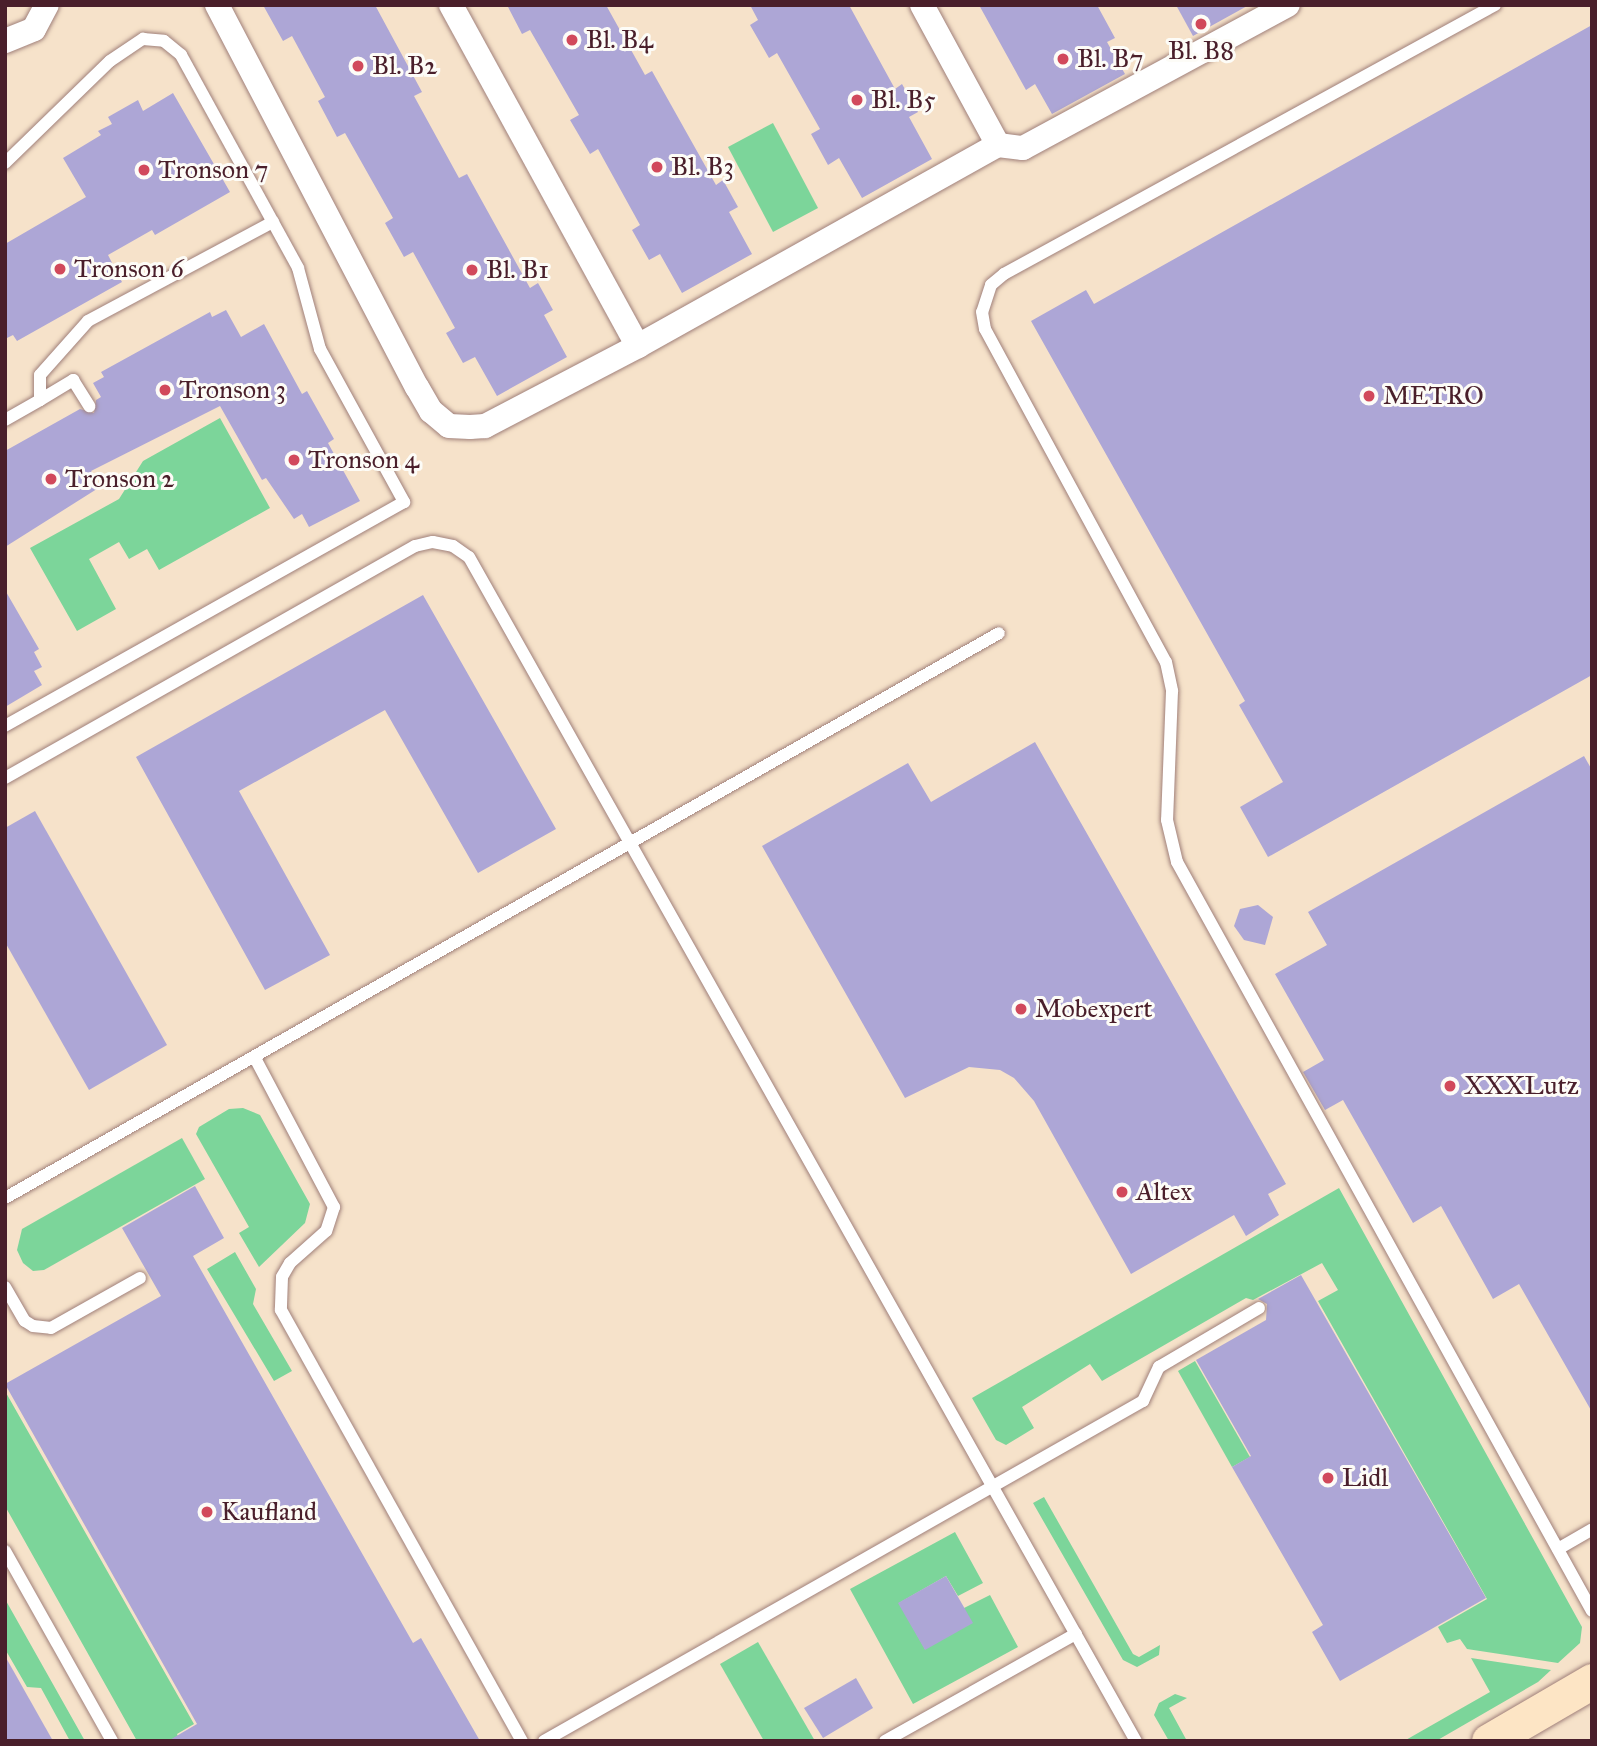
<!DOCTYPE html>
<html>
<head>
<meta charset="utf-8">
<style>
	body { margin:0 }
	#map { position:relative; width:1597px; height:1746px; overflow:hidden; background:#f6e2ca; font-family:"IM FELL Great Primer",serif }
	div>[style] { position:absolute }
	.green>* { inset:0; background:#7cd59a }
	.building>* { inset:0; background:#ada6d6 }
	.roads { filter:drop-shadow(0 0 2px #a0807a) drop-shadow(0 0 2px #a0807a) }
	.lane>* { height:12px; margin:-6px; padding:0 6px; transform-origin:6px; border-radius:6px; background:#fff }
	.street>* { height:24px; margin:-12px; padding:0 12px; transform-origin:12px; border-radius:12px; background:#fff }
	.secondary>* { height:35px; margin:-17.5px; padding:0 17.5px; transform-origin:17.5px; border-radius:17.5px; background:#fde5c5 }
	.dots>* { width:19px; height:19px; translate:-50% -50%; box-sizing:border-box; border:4px solid #fdfcf7; border-radius:50% }
	span { translate:-50% -50%; white-space:nowrap; text-align:center; line-height:1.15; -webkit-text-stroke:6px #fdfcf7; paint-order:stroke }
	.poi-label { font-size:26px; color:#4a1f2b }
	.left { translate:0 -50%; text-align:left }
	.frame { position:absolute; inset:0; border:7px solid #4a1f2b; pointer-events:none }
</style>
</head>
<body>
<div id="map">
	<div class="green">
		<div style="clip-path:polygon(773px 123px,818px 208px,773px 232px,728px 147px)"></div>
		<div style="clip-path:polygon(220px 418px,270px 508px,159px 570px,147px 549px,129px 559px,119px 542px,89px 559px,116px 609px,77px 631px,30px 548px,119px 499px,143px 461px)"></div>
		<div style="clip-path:polygon(243px 1108px,260px 1115px,310px 1204px,305px 1223px,259px 1267px,239px 1233px,249px 1227px,196px 1134px,199px 1127px,229px 1109px)"></div>
		<div style="clip-path:polygon(182px 1138px,205px 1179px,44px 1270px,33px 1271px,23px 1263px,17px 1250px,22px 1229px)"></div>
		<div style="clip-path:polygon(1339px 1188px,1582px 1627px,1580px 1643px,1558px 1663px,1467px 1649px,1460px 1639px,1447px 1643px,1438px 1627px,1487px 1599px,1318px 1301px,1338px 1290px,1322px 1263px,1253px 1300px,1246px 1298px,1102px 1381px,1090px 1364px,1022px 1407px,1034px 1428px,1006px 1445px,996px 1440px,972px 1398px)"></div>
		<div style="clip-path:polygon(235px 1252px,256px 1289px,253px 1304px,292px 1371px,274px 1381px,207px 1269px)"></div>
		<div style="clip-path:polygon(1195px 1361px,1250px 1457px,1232px 1467px,1178px 1371px)"></div>
		<div style="clip-path:polygon(5px 1391px,194px 1724px,177px 1734px,180px 1741px,137px 1741px,5px 1506px)"></div>
		<div style="clip-path:polygon(1044px 1497px,1133px 1654px,1139px 1657px,1160px 1645px,1159px 1655px,1137px 1667px,1123px 1660px,1033px 1503px)"></div>
		<div style="clip-path:polygon(955px 1532px,983px 1583px,958px 1596px,946px 1576px,899px 1603px,925px 1649px,964px 1608px,990px 1595px,1018px 1647px,913px 1704px,850px 1589px)"></div>
		<div style="clip-path:polygon(5px 1599px,85px 1741px,70px 1741px,41px 1688px,27px 1687px,5px 1649px)"></div>
		<div style="clip-path:polygon(758px 1642px,815px 1741px,764px 1741px,720px 1664px)"></div>
		<div style="clip-path:polygon(1471px 1658px,1551px 1670px,1538px 1682px,1436px 1741px,1404px 1741px,1490px 1692px)"></div>
		<div style="clip-path:polygon(1175px 1694px,1187px 1698px,1169px 1708px,1187px 1741px,1169px 1741px,1154px 1715px,1159px 1703px)"></div>
	</div>
	<div class="building">
		<div style="clip-path:polygon(263px 5px,375px 5px,422px 92px,414px 96px,459px 178px,467px 174px,530px 288px,538px 283px,553px 310px,544px 315px,567px 357px,497px 396px,475px 357px,463px 363px,446px 333px,455px 328px,413px 252px,404px 257px,385px 223px,393px 218px,345px 133px,337px 137px,318px 101px,325px 97px,292px 36px,283px 41px)"></div>
		<div style="clip-path:polygon(507px 5px,606px 5px,645px 75px,652px 71px,716px 185px,723px 180px,738px 207px,729px 212px,752px 254px,682px 293px,660px 254px,649px 260px,632px 230px,640px 225px,598px 149px,590px 154px,570px 120px,579px 115px,530px 30px,522px 34px)"></div>
		<div style="clip-path:polygon(750px 5px,849px 5px,895px 89px,902px 84px,918px 112px,909px 117px,932px 159px,862px 198px,839px 158px,828px 165px,811px 134px,820px 129px,777px 53px,769px 58px,750px 25px,758px 20px)"></div>
		<div style="clip-path:polygon(979px 5px,1097px 5px,1115px 38px,1107px 42px,1125px 74px,1052px 114px,1035px 84px,1026px 90px)"></div>
		<div style="clip-path:polygon(1176px 5px,1249px 5px,1193px 36px)"></div>
		<div style="clip-path:polygon(1592px 25px,1592px 675px,1268px 857px,1240px 807px,1283px 782px,1239px 705px,1245px 701px,1031px 321px,1086px 290px,1094px 304px)"></div>
		<div style="clip-path:polygon(173px 93px,230px 192px,155px 235px,152px 230px,108px 255px,122px 282px,17px 341px,13px 335px,5px 339px,5px 244px,86px 197px,63px 158px,101px 135px,98px 131px,112px 124px,108px 117px,138px 100px,143px 111px)"></div>
		<div style="clip-path:polygon(226px 310px,241px 337px,264px 324px,302px 394px,307px 391px,334px 439px,328px 443px,360px 501px,309px 527px,302px 514px,294px 519px,266px 478px,262px 480px,220px 406px,91px 471px,100px 487px,5px 547px,5px 451px,80px 409px,94px 413px,96px 400px,101px 397px,93px 383px,104px 377px,101px 372px,210px 312px,212px 317px)"></div>
		<div style="clip-path:polygon(5px 590px,39px 649px,34px 652px,42px 667px,34px 671px,42px 685px,5px 707px)"></div>
		<div style="clip-path:polygon(423px 595px,556px 829px,478px 873px,385px 710px,239px 791px,330px 955px,265px 990px,136px 757px)"></div>
		<div style="clip-path:polygon(1035px 742px,1286px 1184px,1268px 1194px,1279px 1215px,1246px 1236px,1234px 1215px,1131px 1274px,1034px 1101px,1014px 1078px,1000px 1070px,969px 1067px,905px 1098px,762px 846px,908px 763px,931px 802px)"></div>
		<div style="clip-path:polygon(1584px 756px,1592px 770px,1592px 1412px,1519px 1284px,1493px 1299px,1441px 1206px,1413px 1223px,1343px 1100px,1325px 1110px,1303px 1072px,1324px 1060px,1275px 974px,1327px 945px,1308px 912px)"></div>
		<div style="clip-path:polygon(35px 811px,167px 1045px,89px 1090px,5px 942px,5px 828px)"></div>
		<div style="clip-path:polygon(1258px 905px,1273px 917px,1265px 945px,1244px 940px,1234px 926px,1240px 909px)"></div>
		<div style="clip-path:polygon(195px 1186px,224px 1238px,193px 1256px,413px 1643px,421px 1638px,480px 1741px,168px 1741px,197px 1724px,5px 1384px,161px 1296px,122px 1228px)"></div>
		<div style="clip-path:polygon(1301px 1275px,1486px 1598px,1340px 1681px,1312px 1632px,1323px 1625px,1232px 1467px,1251px 1456px,1196px 1360px,1266px 1320px,1267px 1304px,1258px 1299px)"></div>
		<div style="clip-path:polygon(946px 1576px,973px 1623px,925px 1650px,898px 1603px)"></div>
		<div style="clip-path:polygon(5px 1656px,53px 1741px,5px 1741px)"></div>
		<div style="clip-path:polygon(856px 1678px,873px 1708px,823px 1738px,804px 1708px)"></div>
	</div>
	<div class="roads">
		<div class="lane">
			<div style="left:1495px;top:5px;width:560px;rotate:151.28deg"></div>
			<div style="left:1004px;top:274px;width:17px;rotate:140deg"></div>
			<div style="left:991px;top:285px;width:28px;rotate:108deg"></div>
			<div style="left:982px;top:312px;width:17px;rotate:80deg"></div>
			<div style="left:985px;top:329px;width:379px;rotate:61.5deg"></div>
			<div style="left:1166px;top:662px;width:30px;rotate:78deg"></div>
			<div style="left:1172px;top:691px;width:129px;rotate:92.2deg"></div>
			<div style="left:1167px;top:820px;width:43px;rotate:76.6deg"></div>
			<div style="left:1177px;top:862px;width:856px;rotate:61.01deg"></div>
			<div style="left:5px;top:163px;width:146px;rotate:-44.2deg"></div>
			<div style="left:110px;top:61px;width:40px;rotate:-34deg"></div>
			<div style="left:143px;top:39px;width:21px;rotate:5deg"></div>
			<div style="left:164px;top:41px;width:22px;rotate:39deg"></div>
			<div style="left:181px;top:55px;width:243px;rotate:61.2deg"></div>
			<div style="left:298px;top:268px;width:84px;rotate:74.8deg"></div>
			<div style="left:320px;top:349px;width:175px;rotate:61.2deg"></div>
			<div style="left:404px;top:502px;width:458px;rotate:150.7deg"></div>
			<div style="left:40px;top:400px;width:39px;rotate:-31deg"></div>
			<div style="left:73px;top:380px;width:31px;rotate:58deg"></div>
			<div style="left:5px;top:420px;width:40px;rotate:-29.7deg"></div>
			<div style="left:40px;top:400px;width:25px;rotate:-90deg"></div>
			<div style="left:40px;top:375px;width:72px;rotate:-48.4deg"></div>
			<div style="left:88px;top:321px;width:210px;rotate:-28.2deg"></div>
			<div style="left:5px;top:778px;width:471px;rotate:-29.5deg"></div>
			<div style="left:415px;top:546px;width:18px;rotate:-13deg"></div>
			<div style="left:433px;top:542px;width:20px;rotate:11deg"></div>
			<div style="left:453px;top:546px;width:19px;rotate:35deg"></div>
			<div style="left:469px;top:557px;width:1359px;rotate:60.61deg"></div>
			<div style="left:255px;top:1058px;width:169px;rotate:62.1deg"></div>
			<div style="left:334px;top:1207px;width:25px;rotate:108deg"></div>
			<div style="left:326px;top:1231px;width:48px;rotate:138.4deg"></div>
			<div style="left:290px;top:1263px;width:16px;rotate:120deg"></div>
			<div style="left:282px;top:1277px;width:33px;rotate:92deg"></div>
			<div style="left:281px;top:1310px;width:494px;rotate:60.8deg"></div>
			<div style="left:5px;top:1198px;width:1143px;rotate:-29.61deg"></div>
			<div style="left:5px;top:1287px;width:39px;rotate:60deg"></div>
			<div style="left:25px;top:1321px;width:9px;rotate:32deg"></div>
			<div style="left:33px;top:1326px;width:18px;rotate:6deg"></div>
			<div style="left:51px;top:1328px;width:102px;rotate:-29.3deg"></div>
			<div style="left:1558px;top:1549px;width:39px;rotate:-30deg"></div>
			<div style="left:5px;top:1551px;width:218px;rotate:60.6deg"></div>
			<div style="left:544px;top:1741px;width:689px;rotate:-29.58deg"></div>
			<div style="left:1143px;top:1401px;width:38px;rotate:-65deg"></div>
			<div style="left:1159px;top:1367px;width:116px;rotate:-30.5deg"></div>
			<div style="left:885px;top:1741px;width:219px;rotate:-29.3deg"></div>
		</div>
		<div class="street">
			<div style="left:217px;top:5px;width:431px;rotate:62.4deg"></div>
			<div style="left:417px;top:387px;width:28px;rotate:60deg"></div>
			<div style="left:431px;top:411px;width:23px;rotate:40deg"></div>
			<div style="left:449px;top:426px;width:21px;rotate:3deg"></div>
			<div style="left:470px;top:427px;width:15px;rotate:-4deg"></div>
			<div style="left:485px;top:426px;width:173px;rotate:-27.6deg"></div>
			<div style="left:638px;top:346px;width:412px;rotate:-29.2deg"></div>
			<div style="left:998px;top:145px;width:25px;rotate:7deg"></div>
			<div style="left:1023px;top:148px;width:301px;rotate:-28.4deg"></div>
			<div style="left:451px;top:5px;width:389px;rotate:61.3deg"></div>
			<div style="left:922px;top:5px;width:159px;rotate:61.5deg"></div>
			<div style="left:5px;top:41px;width:31px;rotate:-22deg"></div>
			<div style="left:34px;top:29px;width:27px;rotate:-62deg"></div>
		</div>
		<div class="secondary">
			<div style="left:1489px;top:1741px;width:119px;rotate:-30.2deg"></div>
		</div>
	</div>
	<div class="dots">
		<div style="left:1201px;top:24px;background:#d1495b"></div>
		<div style="left:572px;top:40px;background:#d1495b"></div>
		<div style="left:1063px;top:59px;background:#d1495b"></div>
		<div style="left:358px;top:66px;background:#d1495b"></div>
		<div style="left:857px;top:100px;background:#d1495b"></div>
		<div style="left:657px;top:167px;background:#d1495b"></div>
		<div style="left:144px;top:170px;background:#d1495b"></div>
		<div style="left:60px;top:269px;background:#d1495b"></div>
		<div style="left:472px;top:270px;background:#d1495b"></div>
		<div style="left:165px;top:390px;background:#d1495b"></div>
		<div style="left:1369px;top:396px;background:#d1495b"></div>
		<div style="left:294px;top:460px;background:#d1495b"></div>
		<div style="left:51px;top:479px;background:#d1495b"></div>
		<div style="left:1021px;top:1009px;background:#d1495b"></div>
		<div style="left:1450px;top:1086px;background:#d1495b"></div>
		<div style="left:1122px;top:1192px;background:#d1495b"></div>
		<div style="left:1328px;top:1478px;background:#d1495b"></div>
		<div style="left:207px;top:1512px;background:#d1495b"></div>
	</div>
	<div class="poi-label">
		<span class="left" style="left:586px;top:40px">Bl. B4</span>
		<span style="left:1201px;top:51px">Bl. B8</span>
		<span class="left" style="left:1077px;top:59px">Bl. B7</span>
		<span class="left" style="left:372px;top:66px">Bl. B2</span>
		<span class="left" style="left:871px;top:100px">Bl. B5</span>
		<span class="left" style="left:671px;top:167px">Bl. B3</span>
		<span class="left" style="left:158px;top:170px">Tronson 7</span>
		<span class="left" style="left:74px;top:269px">Tronson 6</span>
		<span class="left" style="left:486px;top:270px">Bl. B1</span>
		<span class="left" style="left:179px;top:390px">Tronson 3</span>
		<span class="left" style="left:1383px;top:396px">METRO</span>
		<span class="left" style="left:308px;top:460px">Tronson 4</span>
		<span class="left" style="left:65px;top:479px">Tronson 2</span>
		<span class="left" style="left:1035px;top:1009px">Mobexpert</span>
		<span class="left" style="left:1464px;top:1086px">XXXLutz</span>
		<span class="left" style="left:1136px;top:1192px">Altex</span>
		<span class="left" style="left:1342px;top:1478px">Lidl</span>
		<span class="left" style="left:221px;top:1512px">Kaufland</span>
	</div>
	<div class="frame"></div>
</div>
</body>
</html>
